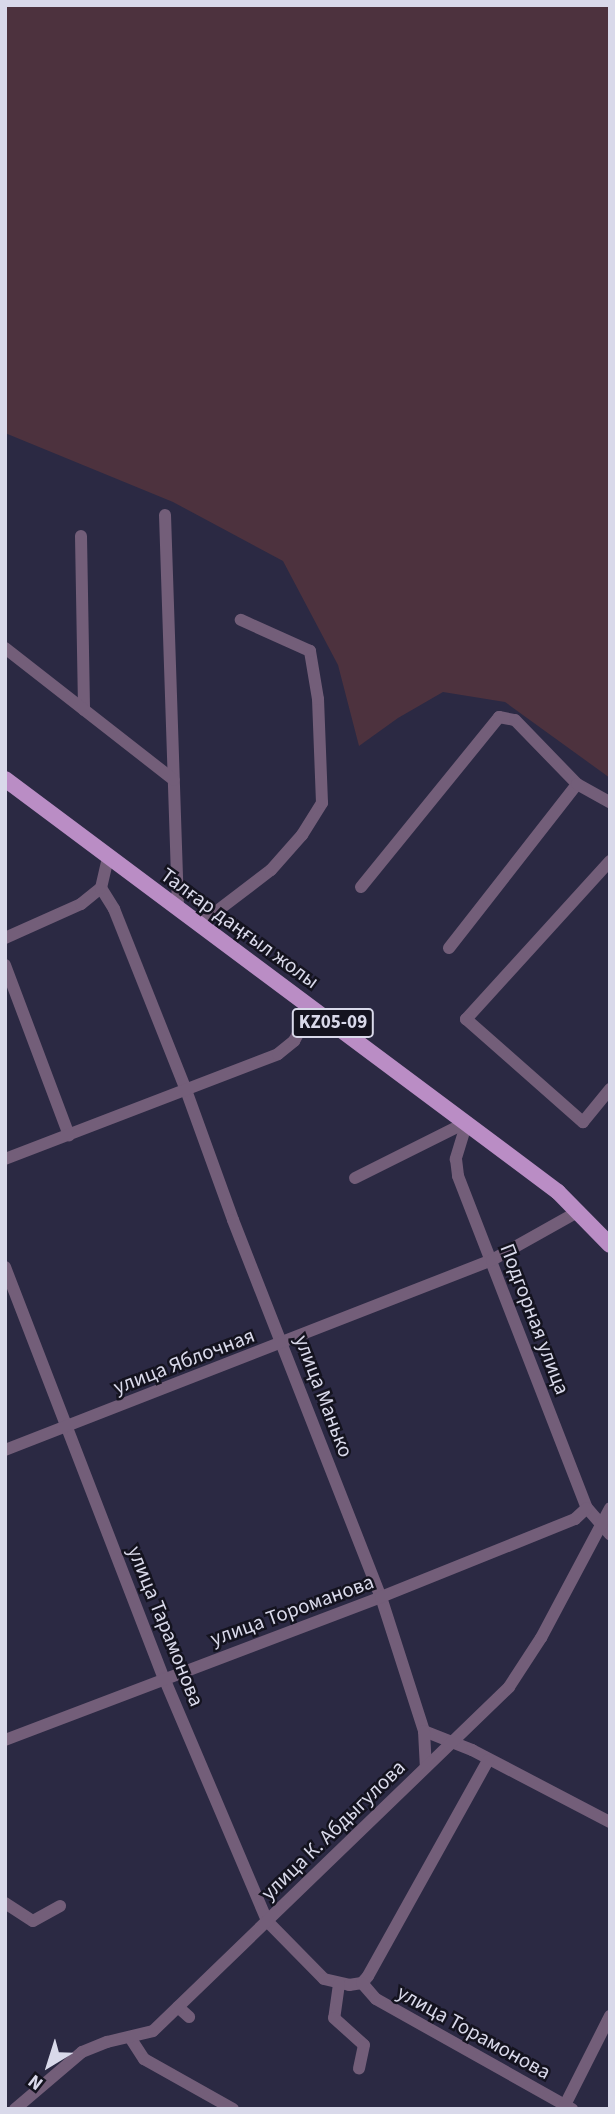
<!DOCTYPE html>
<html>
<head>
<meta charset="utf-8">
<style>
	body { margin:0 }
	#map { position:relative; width:615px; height:2114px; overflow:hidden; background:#2b2943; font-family:"Source Sans 3",sans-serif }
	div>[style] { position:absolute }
	.green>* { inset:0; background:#4d323e }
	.minor>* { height:12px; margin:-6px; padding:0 6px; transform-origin:6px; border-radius:6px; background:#735e79 }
	.major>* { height:16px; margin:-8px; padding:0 8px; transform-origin:8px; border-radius:8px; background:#ba8dc5 }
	span { translate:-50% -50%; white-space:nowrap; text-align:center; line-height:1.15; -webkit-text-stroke:5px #14131f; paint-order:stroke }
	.shield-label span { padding:2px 5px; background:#14131f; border:2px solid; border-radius:5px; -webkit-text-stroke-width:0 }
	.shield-label { font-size:19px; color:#d9d9ea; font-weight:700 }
	.street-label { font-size:21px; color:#d9d9ea }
	.frame { position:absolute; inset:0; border:7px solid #d9d9ea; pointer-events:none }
	.north { position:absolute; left:14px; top:2030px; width:70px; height:70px; -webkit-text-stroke:5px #14131f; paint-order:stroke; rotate:218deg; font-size:19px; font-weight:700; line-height:28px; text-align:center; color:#d9d9ea }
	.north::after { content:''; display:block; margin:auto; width:24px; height:32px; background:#d9d9ea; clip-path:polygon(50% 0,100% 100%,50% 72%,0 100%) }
</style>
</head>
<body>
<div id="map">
	<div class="green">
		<div style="clip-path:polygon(5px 5px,610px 5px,610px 778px,505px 702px,443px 692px,398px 718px,359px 746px,338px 665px,283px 561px,173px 502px,5px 433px)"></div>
	</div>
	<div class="minor">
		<div style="left:165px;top:515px;width:393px;rotate:88.1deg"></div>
		<div style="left:81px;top:536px;width:174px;rotate:89deg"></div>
		<div style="left:5px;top:648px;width:214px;rotate:38deg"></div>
		<div style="left:610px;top:861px;width:214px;rotate:132.3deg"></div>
		<div style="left:466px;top:1019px;width:156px;rotate:41.4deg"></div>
		<div style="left:583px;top:1122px;width:43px;rotate:-50.7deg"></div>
		<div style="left:361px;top:887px;width:219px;rotate:-50.9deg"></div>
		<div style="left:499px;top:717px;width:16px;rotate:11deg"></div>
		<div style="left:515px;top:720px;width:89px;rotate:45.9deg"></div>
		<div style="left:101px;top:888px;width:25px;rotate:58deg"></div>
		<div style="left:114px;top:909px;width:195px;rotate:68.3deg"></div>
		<div style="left:186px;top:1090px;width:138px;rotate:70.1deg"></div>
		<div style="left:233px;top:1220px;width:405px;rotate:68.6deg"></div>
		<div style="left:381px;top:1597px;width:141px;rotate:72.2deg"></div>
		<div style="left:424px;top:1731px;width:52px;rotate:21.6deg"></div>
		<div style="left:472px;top:1750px;width:156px;rotate:27.6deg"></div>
		<div style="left:200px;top:924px;width:89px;rotate:-37.3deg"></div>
		<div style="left:271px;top:870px;width:47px;rotate:-48.5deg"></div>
		<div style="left:302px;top:835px;width:38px;rotate:-58deg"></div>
		<div style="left:322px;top:803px;width:104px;rotate:-92.2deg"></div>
		<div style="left:318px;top:699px;width:49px;rotate:-99.5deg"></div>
		<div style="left:310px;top:651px;width:76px;rotate:-155.8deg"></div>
		<div style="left:5px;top:938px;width:83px;rotate:-24.1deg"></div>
		<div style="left:81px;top:904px;width:26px;rotate:-39deg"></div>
		<div style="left:101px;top:888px;width:32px;rotate:-77deg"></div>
		<div style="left:449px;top:948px;width:208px;rotate:-52deg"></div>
		<div style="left:577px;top:784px;width:38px;rotate:29deg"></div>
		<div style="left:5px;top:965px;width:182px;rotate:69.4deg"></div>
		<div style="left:467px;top:1122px;width:39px;rotate:107deg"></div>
		<div style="left:456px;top:1159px;width:17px;rotate:83deg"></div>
		<div style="left:458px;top:1176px;width:356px;rotate:68.8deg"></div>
		<div style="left:587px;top:1508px;width:35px;rotate:49deg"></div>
		<div style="left:5px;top:1159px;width:292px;rotate:-21deg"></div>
		<div style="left:278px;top:1054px;width:21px;rotate:-39deg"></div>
		<div style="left:294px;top:1041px;width:38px;rotate:-61deg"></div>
		<div style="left:355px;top:1178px;width:125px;rotate:-26.6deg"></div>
		<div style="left:5px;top:1267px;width:441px;rotate:68.9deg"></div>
		<div style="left:164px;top:1678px;width:264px;rotate:67deg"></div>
		<div style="left:267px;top:1921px;width:81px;rotate:45.5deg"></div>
		<div style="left:324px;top:1979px;width:26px;rotate:13deg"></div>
		<div style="left:349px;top:1985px;width:13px;rotate:-9deg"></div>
		<div style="left:362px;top:1983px;width:9px;rotate:-49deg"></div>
		<div style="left:368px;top:1976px;width:247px;rotate:-60.9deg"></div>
		<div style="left:5px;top:1450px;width:523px;rotate:-21.31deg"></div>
		<div style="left:492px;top:1260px;width:100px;rotate:-29.4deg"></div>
		<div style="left:424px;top:1731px;width:36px;rotate:87deg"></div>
		<div style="left:5px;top:1740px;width:402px;rotate:-20.8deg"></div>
		<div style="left:381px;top:1597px;width:209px;rotate:-21.9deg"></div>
		<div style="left:575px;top:1519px;width:16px;rotate:-43deg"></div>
		<div style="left:5px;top:1903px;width:33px;rotate:33deg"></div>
		<div style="left:33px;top:1921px;width:31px;rotate:-29deg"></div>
		<div style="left:362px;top:1983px;width:21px;rotate:49deg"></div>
		<div style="left:376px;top:1999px;width:225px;rotate:29.3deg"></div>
		<div style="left:339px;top:1984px;width:34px;rotate:98deg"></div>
		<div style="left:334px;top:2018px;width:40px;rotate:42deg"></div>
		<div style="left:364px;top:2045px;width:24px;rotate:102deg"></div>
		<div style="left:178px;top:2007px;width:15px;rotate:42deg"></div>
		<div style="left:131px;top:2039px;width:24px;rotate:57deg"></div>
		<div style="left:144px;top:2059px;width:102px;rotate:29.3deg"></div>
		<div style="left:565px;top:2105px;width:100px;rotate:-63.2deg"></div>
		<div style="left:15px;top:2109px;width:88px;rotate:-40.4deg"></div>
		<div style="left:82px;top:2052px;width:27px;rotate:-22deg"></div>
		<div style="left:107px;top:2042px;width:47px;rotate:-13.4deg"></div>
		<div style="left:153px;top:2031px;width:495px;rotate:-44deg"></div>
		<div style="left:509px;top:1687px;width:59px;rotate:-56.9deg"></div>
		<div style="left:541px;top:1638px;width:147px;rotate:-62deg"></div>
	</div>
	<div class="major">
		<div style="left:5px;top:779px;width:690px;rotate:36.75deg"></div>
		<div style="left:558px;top:1192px;width:74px;rotate:45.5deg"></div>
	</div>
	<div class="shield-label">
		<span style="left:333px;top:1023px">KZ05-09</span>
	</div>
	<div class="street-label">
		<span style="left:240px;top:928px;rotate:36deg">Талғар даңғыл жолы</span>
		<span style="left:535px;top:1319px;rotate:69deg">Подгорная улица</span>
		<span style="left:184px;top:1361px;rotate:-21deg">улица Яблочная</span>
		<span style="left:324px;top:1396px;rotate:69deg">улица Манько</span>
		<span style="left:292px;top:1610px;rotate:-20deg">улица Тороманова</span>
		<span style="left:166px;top:1626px;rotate:68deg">улица Тарамонова</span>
		<span style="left:333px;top:1830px;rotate:-44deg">улица К. Абдыгулова</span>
		<span style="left:474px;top:2032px;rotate:29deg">улица Торамонова</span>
	</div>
	<div class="frame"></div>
	<div class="north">N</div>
</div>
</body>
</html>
